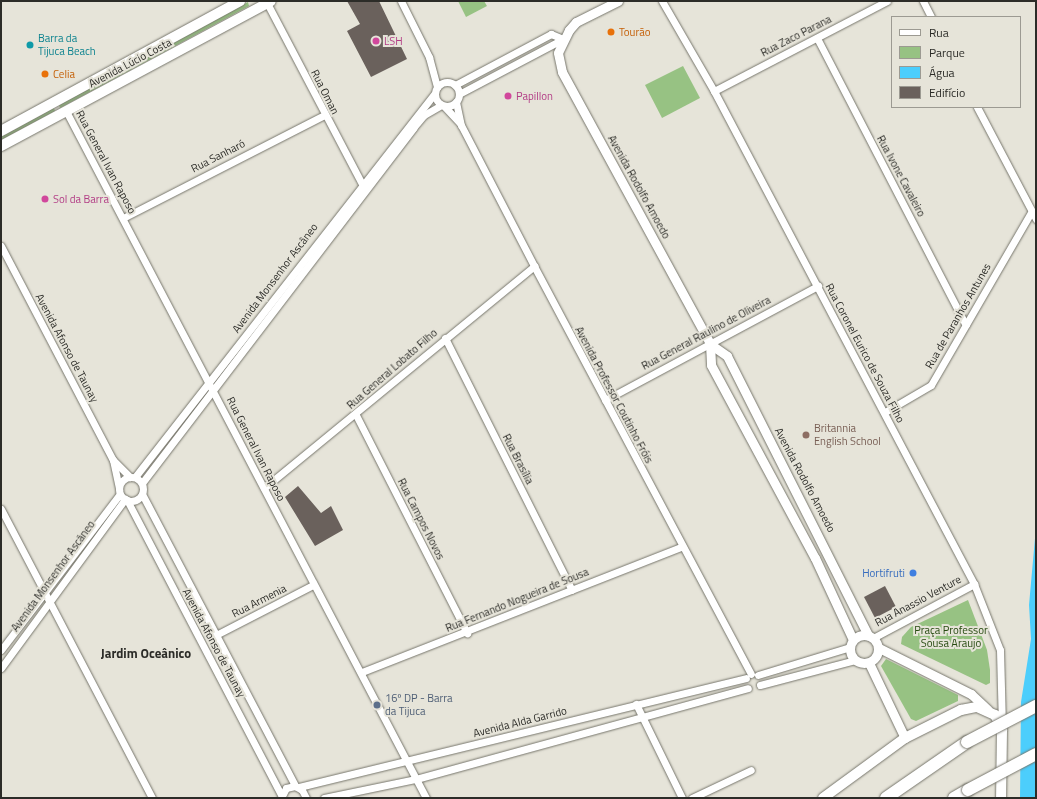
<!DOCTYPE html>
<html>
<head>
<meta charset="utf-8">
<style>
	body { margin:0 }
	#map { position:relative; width:1037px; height:799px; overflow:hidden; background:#e6e4d9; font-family:"Titillium Web",sans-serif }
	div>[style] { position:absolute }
	.green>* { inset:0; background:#97c283 }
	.water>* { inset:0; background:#4ccefc }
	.building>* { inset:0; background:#6a615c }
	.roads { filter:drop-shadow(0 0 1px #77766c) drop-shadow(0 0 1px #77766c) }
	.minor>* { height:7px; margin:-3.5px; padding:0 3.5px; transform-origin:3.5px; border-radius:3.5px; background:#fff }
	.minor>.ring { margin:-3.5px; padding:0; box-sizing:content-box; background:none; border:7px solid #fff; border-radius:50% }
	.tertiary>* { height:9px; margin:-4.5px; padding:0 4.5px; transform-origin:4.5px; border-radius:4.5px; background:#fff }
	.tertiary>.ring { margin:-4.5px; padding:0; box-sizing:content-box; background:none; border:9px solid #fff; border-radius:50% }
	.secondary>* { height:10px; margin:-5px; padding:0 5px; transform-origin:5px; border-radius:5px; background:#fff }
	.trunk>* { height:12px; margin:-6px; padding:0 6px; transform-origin:6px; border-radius:6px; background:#fff }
	.bridges { filter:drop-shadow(0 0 1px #77766c) drop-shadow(0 0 1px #77766c) }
	.trunk-bridge>* { height:12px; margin:-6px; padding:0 6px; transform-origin:6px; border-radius:6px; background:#fff }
	.dots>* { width:11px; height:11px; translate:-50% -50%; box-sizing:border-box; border:2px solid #e6e4d9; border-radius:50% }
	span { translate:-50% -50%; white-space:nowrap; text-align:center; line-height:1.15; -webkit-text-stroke:4px #e6e4d9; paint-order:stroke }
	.food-label { font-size:11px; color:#c56008 }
	.left { translate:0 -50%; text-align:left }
	.street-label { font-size:11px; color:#2c2c28 }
	.culture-label { font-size:11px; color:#0d838f }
	.hotel-label { font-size:11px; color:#b23c85 }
	.education-label { font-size:11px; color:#785e54 }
	.shop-label { font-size:11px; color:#366cbe }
	.right { translate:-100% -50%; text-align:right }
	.park-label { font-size:11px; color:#264a10 }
	.service-label { font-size:11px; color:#4e5e75 }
	.quarter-label { font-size:13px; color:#2c2c28; font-weight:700 }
	.frame { position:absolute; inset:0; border:2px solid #2c2c28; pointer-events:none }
	.legend { position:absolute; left:891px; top:16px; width:130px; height:92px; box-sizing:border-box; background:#e6e4d9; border:1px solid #9c9a92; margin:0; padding:5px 7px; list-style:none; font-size:12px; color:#2c2c28 }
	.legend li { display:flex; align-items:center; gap:8px; height:20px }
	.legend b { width:20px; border:1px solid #9c9a92 }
</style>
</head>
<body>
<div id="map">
	<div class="green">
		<div style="clip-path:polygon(458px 1px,484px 1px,487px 6px,466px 17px)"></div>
		<div style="clip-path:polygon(248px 2px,249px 6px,60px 108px,59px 105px)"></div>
		<div style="clip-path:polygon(683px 66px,700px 98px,662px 118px,645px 85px)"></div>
		<div style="clip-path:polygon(54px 108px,55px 111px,1px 140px,1px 137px)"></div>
		<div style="clip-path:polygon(968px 600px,987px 650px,990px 670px,990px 683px,986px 685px,901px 644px,902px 637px,911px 627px)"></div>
		<div style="clip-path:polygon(886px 659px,958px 695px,958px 701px,916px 721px,911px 719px,881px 666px)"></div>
	</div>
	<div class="water">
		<div style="clip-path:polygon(1036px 527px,1036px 798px,1020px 798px,1021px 702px,1031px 639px,1029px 605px)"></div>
	</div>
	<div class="building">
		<div style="clip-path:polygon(347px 1px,379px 1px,407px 59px,371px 77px,347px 31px,360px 24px)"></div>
		<div style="clip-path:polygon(298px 486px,321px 513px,331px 506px,343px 530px,315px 546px,285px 497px)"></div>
		<div style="clip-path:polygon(885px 586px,896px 607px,875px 618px,864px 597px)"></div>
	</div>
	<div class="roads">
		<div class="minor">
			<div style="left:401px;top:1px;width:63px;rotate:63.4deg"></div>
			<div style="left:429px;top:57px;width:31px;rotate:75deg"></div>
			<div style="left:662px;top:1px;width:104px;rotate:60deg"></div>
			<div style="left:714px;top:91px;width:557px;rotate:62.19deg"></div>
			<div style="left:974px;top:584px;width:71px;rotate:68.5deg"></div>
			<div style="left:1000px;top:650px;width:76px;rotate:88.5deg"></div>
			<div style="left:923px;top:1px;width:18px;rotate:63deg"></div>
			<div style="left:267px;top:3px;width:207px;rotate:62.3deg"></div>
			<div style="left:817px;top:38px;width:323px;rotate:62.6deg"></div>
			<div class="ring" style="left:435px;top:82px;width:17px;height:17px"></div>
			<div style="left:455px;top:85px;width:109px;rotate:-28deg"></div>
			<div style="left:551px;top:34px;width:13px;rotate:23deg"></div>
			<div style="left:714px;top:91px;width:195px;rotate:-27.5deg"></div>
			<div style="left:459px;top:94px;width:118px;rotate:-27.9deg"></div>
			<div style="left:456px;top:102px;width:24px;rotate:78deg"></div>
			<div style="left:461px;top:125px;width:159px;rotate:62.6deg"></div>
			<div style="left:534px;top:266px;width:462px;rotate:62deg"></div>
			<div style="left:444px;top:106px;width:23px;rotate:47deg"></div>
			<div style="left:977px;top:107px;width:127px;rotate:62.2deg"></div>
			<div style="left:66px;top:111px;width:776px;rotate:62.34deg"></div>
			<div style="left:123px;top:218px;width:226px;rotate:-27.1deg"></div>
			<div style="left:1px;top:246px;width:242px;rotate:62.4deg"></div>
			<div style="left:113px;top:460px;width:30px;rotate:78deg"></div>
			<div style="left:445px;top:338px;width:282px;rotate:63.3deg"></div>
			<div style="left:605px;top:400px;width:242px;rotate:-28.2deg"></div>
			<div style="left:885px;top:412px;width:53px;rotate:-30.4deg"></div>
			<div style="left:931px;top:385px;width:201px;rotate:-59.9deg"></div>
			<div style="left:356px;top:415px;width:245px;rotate:63deg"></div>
			<div style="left:113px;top:460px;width:24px;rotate:45deg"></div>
			<div class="ring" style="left:119px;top:477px;width:17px;height:17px"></div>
			<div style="left:135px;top:477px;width:486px;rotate:-52deg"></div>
			<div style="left:142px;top:483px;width:447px;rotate:-52.6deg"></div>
			<div style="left:413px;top:128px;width:17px;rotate:-50deg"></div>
			<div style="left:424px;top:115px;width:20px;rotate:-30deg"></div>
			<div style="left:264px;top:488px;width:350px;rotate:-39.4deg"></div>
			<div style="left:142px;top:494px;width:330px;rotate:62.3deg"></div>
			<div style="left:127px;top:500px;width:333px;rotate:62.4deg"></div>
			<div style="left:1px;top:509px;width:326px;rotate:62.4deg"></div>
			<div style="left:214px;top:636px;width:111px;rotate:-27.3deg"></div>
			<div style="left:873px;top:638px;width:115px;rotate:-28.1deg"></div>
			<div style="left:1px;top:650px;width:196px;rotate:-52.7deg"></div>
			<div style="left:1px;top:668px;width:210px;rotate:-53.7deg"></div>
			<div style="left:362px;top:672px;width:343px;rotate:-21.4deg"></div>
			<div style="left:758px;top:675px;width:96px;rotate:-16.9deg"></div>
			<div style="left:760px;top:685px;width:98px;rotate:-14.7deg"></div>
			<div style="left:636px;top:704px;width:105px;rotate:63.9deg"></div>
			<div style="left:299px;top:787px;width:460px;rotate:-13.7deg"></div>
			<div style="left:281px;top:798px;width:11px;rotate:-63deg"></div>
			<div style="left:286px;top:788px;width:9px;rotate:-13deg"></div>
			<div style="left:295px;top:786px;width:8px;rotate:30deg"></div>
			<div style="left:302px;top:790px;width:9px;rotate:63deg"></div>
			<div style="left:324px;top:798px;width:94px;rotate:-11.7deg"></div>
			<div style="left:416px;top:779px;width:344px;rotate:-15.3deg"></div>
			<div style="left:692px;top:798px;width:65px;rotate:-25.4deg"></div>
		</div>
		<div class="tertiary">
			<div style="left:618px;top:1px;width:47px;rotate:153.4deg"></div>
			<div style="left:576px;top:22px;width:11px;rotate:131deg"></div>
			<div style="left:569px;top:30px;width:25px;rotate:116deg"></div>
			<div style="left:558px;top:53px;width:19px;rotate:78deg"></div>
			<div style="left:562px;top:72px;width:310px;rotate:61.4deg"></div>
			<div style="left:710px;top:344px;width:21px;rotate:87deg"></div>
			<div style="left:711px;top:365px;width:219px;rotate:61.7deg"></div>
			<div style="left:815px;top:558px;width:90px;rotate:65.1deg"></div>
			<div style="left:710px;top:344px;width:21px;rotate:35deg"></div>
			<div style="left:727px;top:356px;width:313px;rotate:63.2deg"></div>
			<div class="ring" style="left:850px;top:635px;width:19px;height:19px"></div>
			<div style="left:879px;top:648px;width:103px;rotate:26.6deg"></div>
			<div style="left:971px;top:694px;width:23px;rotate:43deg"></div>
			<div style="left:869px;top:663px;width:83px;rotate:64.4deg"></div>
		</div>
		<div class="secondary">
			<div style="left:1px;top:131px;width:272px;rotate:-28.5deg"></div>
			<div style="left:1px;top:146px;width:306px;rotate:-28.2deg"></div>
			<div style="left:823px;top:798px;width:102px;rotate:-36.2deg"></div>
			<div style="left:905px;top:738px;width:63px;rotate:-26.6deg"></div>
			<div style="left:961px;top:710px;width:16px;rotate:-11deg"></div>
			<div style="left:977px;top:707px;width:20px;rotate:24deg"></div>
			<div style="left:995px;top:715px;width:17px;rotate:65deg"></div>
			<div style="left:1002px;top:730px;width:68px;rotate:90.8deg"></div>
		</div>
		<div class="trunk">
			<div style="left:886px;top:798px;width:98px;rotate:-34.7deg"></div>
			<div style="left:954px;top:798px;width:16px;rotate:-30deg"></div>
		</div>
	</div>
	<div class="bridges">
		<div class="trunk-bridge">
			<div style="left:967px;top:742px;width:78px;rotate:-27.6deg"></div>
			<div style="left:968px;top:790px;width:77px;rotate:-27.9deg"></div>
		</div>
	</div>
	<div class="dots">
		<div style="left:611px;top:32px;background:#e8710a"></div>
		<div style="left:376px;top:41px;background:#d1479c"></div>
		<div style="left:30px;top:45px;background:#0f9aa8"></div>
		<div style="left:45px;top:74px;background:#e8710a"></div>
		<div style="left:508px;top:96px;background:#d1479c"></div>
		<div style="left:45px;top:199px;background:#d1479c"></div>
		<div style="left:806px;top:435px;background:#8d6e63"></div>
		<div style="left:913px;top:573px;background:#3f7fe0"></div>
		<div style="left:377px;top:705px;background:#5c6f8a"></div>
	</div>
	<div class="food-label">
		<span class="left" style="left:619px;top:32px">Tourão</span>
		<span class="left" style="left:53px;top:74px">Celia</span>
	</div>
	<div class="street-label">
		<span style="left:796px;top:36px;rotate:-27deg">Rua Zaco Parana</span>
		<span style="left:130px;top:63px;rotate:-28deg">Avenida Lúcio Costa</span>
		<span style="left:325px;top:92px;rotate:63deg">Rua Oman</span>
		<span style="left:218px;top:156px;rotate:-27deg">Rua Sanharó</span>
		<span style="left:106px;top:162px;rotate:62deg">Rua General Ivan Raposo</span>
		<span style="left:901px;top:176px;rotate:62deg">Rua Ivone Cavaleiro</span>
		<span style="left:639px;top:187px;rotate:61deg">Avenida Rodolfo Amoedo</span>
		<span style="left:275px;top:278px;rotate:-53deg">Avenida Monsenhor Ascâneo</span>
		<span style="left:958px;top:316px;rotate:-60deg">Rua de Paranhos Antunes</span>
		<span style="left:706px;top:333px;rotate:-28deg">Rua General Raulino de Oliveira</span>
		<span style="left:67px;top:348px;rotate:62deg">Avenida Afonso de Taunay</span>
		<span style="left:865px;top:353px;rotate:62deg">Rua Coronel Eurico de Souza Filho</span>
		<span style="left:392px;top:369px;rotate:-41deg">Rua General Lobato Filho</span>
		<span style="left:614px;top:395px;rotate:62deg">Avenida Professor Coutinho Fróis</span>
		<span style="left:256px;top:449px;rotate:63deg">Rua General Ivan Raposo</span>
		<span style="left:518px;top:459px;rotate:63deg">Rua Brasília</span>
		<span style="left:805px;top:480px;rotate:62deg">Avenida Rodolfo Amoedo</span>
		<span style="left:421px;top:519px;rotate:63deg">Rua Campos Novos</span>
		<span style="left:53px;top:576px;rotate:-54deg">Avenida Monsenhor Ascâneo</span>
		<span style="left:517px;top:600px;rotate:-22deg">Rua Fernando Nogueira de Sousa</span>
		<span style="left:259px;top:601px;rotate:-27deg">Rua Armenia</span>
		<span style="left:918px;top:601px;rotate:-28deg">Rua Anassio Venture</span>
		<span style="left:214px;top:643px;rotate:62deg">Avenida Afonso de Taunay</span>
		<span style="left:520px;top:722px;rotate:-14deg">Avenida Alda Garrido</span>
	</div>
	<div class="culture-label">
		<span class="left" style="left:38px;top:45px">Barra da<br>Tijuca Beach</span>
	</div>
	<div class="hotel-label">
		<span class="left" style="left:384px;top:41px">LSH</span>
		<span class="left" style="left:516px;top:96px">Papillon</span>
		<span class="left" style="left:53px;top:199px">Sol da Barra</span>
	</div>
	<div class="education-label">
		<span class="left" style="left:814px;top:435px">Britannia<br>English School</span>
	</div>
	<div class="shop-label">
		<span class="right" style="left:905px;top:573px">Hortifruti</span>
	</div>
	<div class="park-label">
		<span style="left:951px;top:637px">Praça Professor<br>Sousa Araujo</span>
	</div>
	<div class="service-label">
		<span class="left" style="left:385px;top:705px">16º DP - Barra<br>da Tijuca</span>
	</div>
	<div class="quarter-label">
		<span style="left:146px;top:653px">Jardim Oceânico</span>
	</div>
	<div class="frame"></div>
	<ul class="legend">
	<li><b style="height:5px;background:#fff"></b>Rua</li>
	<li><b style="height:11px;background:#97c283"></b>Parque</li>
	<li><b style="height:11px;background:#4ccefc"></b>Água</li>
	<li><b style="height:11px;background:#6a615c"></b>Edifício</li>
	</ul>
</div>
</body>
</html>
